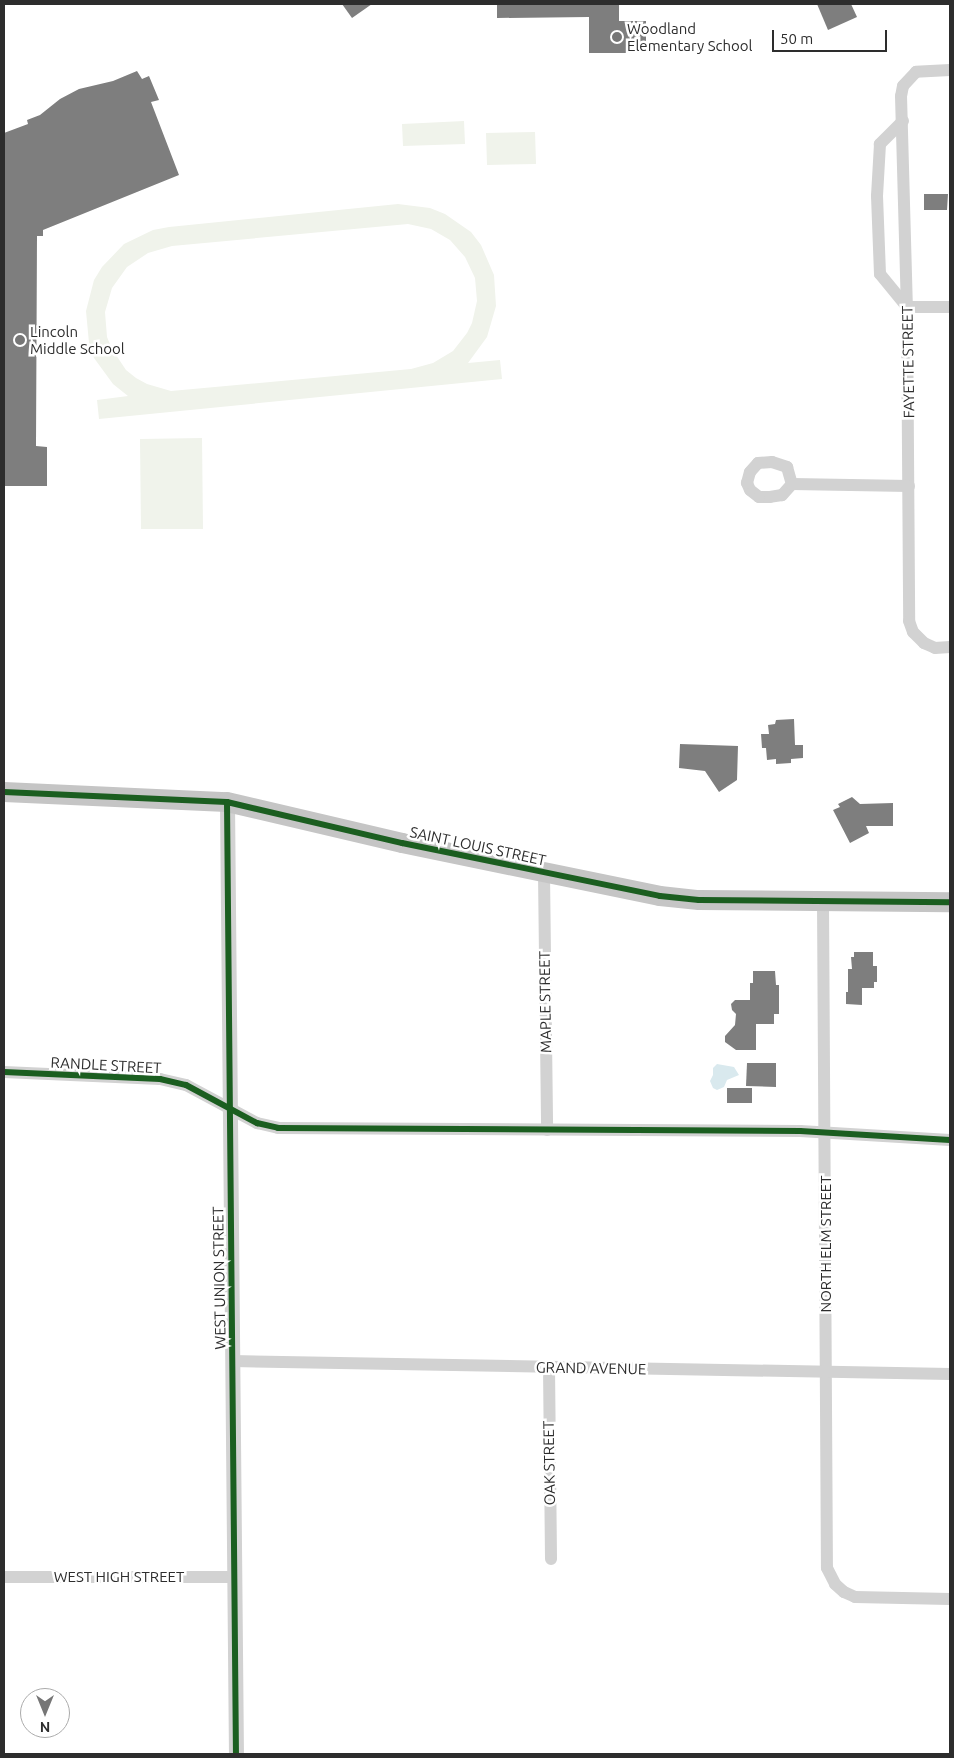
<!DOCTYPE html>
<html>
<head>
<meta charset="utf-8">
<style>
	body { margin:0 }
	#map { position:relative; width:954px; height:1758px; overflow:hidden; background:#fff; font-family:Ubuntu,sans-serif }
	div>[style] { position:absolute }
	.green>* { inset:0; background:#f0f3eb }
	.water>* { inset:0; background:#d9e9ee }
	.building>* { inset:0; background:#7e7e7e }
	.minor>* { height:12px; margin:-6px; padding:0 6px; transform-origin:6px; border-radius:6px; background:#d2d2d2 }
	.tertiary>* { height:15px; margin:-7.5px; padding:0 7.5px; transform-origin:7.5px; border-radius:7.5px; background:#d2d2d2 }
	.primary>* { height:20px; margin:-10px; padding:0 10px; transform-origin:10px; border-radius:10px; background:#c5c5c5 }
	.cycleway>* { height:6px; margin:-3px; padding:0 3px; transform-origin:3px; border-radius:3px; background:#1b5e20 }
	.dots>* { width:14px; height:14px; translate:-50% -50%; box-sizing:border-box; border:2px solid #fff; border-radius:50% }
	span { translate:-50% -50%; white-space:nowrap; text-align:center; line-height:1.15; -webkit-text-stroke:5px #fff; paint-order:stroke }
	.poi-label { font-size:15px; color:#2d2d2d }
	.left { translate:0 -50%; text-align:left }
	.street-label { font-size:15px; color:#2d2d2d }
	.frame { position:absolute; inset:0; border:5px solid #2d2d2d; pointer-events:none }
	.north { position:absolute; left:20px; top:1688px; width:50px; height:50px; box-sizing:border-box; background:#fff; border:1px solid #ababab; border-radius:50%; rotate:180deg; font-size:14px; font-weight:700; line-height:20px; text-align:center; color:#2d2d2d }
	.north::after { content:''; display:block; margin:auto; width:18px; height:22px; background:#767676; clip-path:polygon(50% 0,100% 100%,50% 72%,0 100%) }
	.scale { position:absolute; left:772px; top:30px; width:115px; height:22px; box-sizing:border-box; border:2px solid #2d2d2d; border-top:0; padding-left:6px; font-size:15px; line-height:18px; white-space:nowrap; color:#2d2d2d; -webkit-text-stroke:4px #fff; paint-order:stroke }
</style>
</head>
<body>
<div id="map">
	<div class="green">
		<div style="clip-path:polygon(464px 121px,465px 144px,403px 146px,402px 124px)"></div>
		<div style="clip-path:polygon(535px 132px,536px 164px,487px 165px,486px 133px)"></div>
		<div style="clip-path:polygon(evenodd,398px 204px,430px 208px,445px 214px,471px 232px,481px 245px,494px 275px,496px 306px,487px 337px,468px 363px,500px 360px,502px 379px,99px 419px,97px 400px,128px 396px,113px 384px,94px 358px,89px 343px,86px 311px,94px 280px,102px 267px,124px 244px,153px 230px,169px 227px,398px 204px,408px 224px,431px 229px,450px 240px,465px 257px,475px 278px,477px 301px,472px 323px,467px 333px,453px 351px,433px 363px,411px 369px,171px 391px,147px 384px,136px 378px,126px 370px,112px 349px,107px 337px,105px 312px,112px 288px,127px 267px,148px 253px,172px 246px,408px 224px)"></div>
		<div style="clip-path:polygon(202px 438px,203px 529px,141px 529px,140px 439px)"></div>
	</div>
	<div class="water">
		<div style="clip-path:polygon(717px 1064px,734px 1067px,739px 1075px,727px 1080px,724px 1087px,717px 1090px,713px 1088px,710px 1081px,713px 1075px,713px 1068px)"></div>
	</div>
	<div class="building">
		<div style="clip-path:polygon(342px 4px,372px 4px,352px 18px)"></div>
		<div style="clip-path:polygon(497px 4px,619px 4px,619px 21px,646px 21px,646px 53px,589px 53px,589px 17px,497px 18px)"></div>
		<div style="clip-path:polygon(817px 4px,851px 4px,857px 17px,828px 30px)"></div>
		<div style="clip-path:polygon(137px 71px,142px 79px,149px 76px,159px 100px,151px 102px,179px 175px,43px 230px,43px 236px,37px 236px,36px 446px,47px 447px,47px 486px,4px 486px,4px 133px,28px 124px,27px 120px,40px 115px,60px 99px,79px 89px,113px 81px)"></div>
		<div style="clip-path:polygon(924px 194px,948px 194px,947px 210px,924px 210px)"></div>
		<div style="clip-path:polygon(794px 719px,795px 745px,803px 745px,803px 758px,791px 759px,791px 763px,776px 764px,776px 759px,767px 760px,766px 748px,762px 748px,761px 734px,769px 734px,768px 725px,775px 724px,776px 720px)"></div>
		<div style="clip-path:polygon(680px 744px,738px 746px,737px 780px,719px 792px,705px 771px,679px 768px)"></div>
		<div style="clip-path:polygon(852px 797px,860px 804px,893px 803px,893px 826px,866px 826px,869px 833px,850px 843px,833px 810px,840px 807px,838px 804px)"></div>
		<div style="clip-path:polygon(854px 952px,873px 952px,873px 966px,877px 966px,877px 982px,874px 982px,874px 988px,862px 988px,862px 1005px,846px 1004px,846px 992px,848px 992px,848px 969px,852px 969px,851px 957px,854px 957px)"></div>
		<div style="clip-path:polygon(753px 971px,775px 971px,776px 985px,779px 985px,779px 1014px,774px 1014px,774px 1024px,756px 1024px,756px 1050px,736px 1050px,725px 1042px,725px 1036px,735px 1025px,736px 1014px,732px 1010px,731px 1004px,735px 1000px,750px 1000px,750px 983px,753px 983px)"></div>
		<div style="clip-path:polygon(747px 1063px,776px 1063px,776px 1087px,746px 1086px)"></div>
		<div style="clip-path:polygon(727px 1088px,752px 1088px,752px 1103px,727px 1103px)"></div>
	</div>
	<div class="minor">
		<div style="left:950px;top:70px;width:34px;rotate:177deg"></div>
		<div style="left:916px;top:72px;width:19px;rotate:133deg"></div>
		<div style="left:903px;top:86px;width:10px;rotate:101deg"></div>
		<div style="left:901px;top:96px;width:211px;rotate:88.4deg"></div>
		<div style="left:907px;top:307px;width:314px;rotate:89.6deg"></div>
		<div style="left:909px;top:621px;width:12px;rotate:70deg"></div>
		<div style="left:913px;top:632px;width:16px;rotate:45deg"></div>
		<div style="left:924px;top:643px;width:12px;rotate:24deg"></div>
		<div style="left:935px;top:648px;width:15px;rotate:-4deg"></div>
		<div style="left:903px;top:121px;width:33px;rotate:135deg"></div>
		<div style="left:880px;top:144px;width:52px;rotate:93.3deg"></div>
		<div style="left:877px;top:196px;width:78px;rotate:87.8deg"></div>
		<div style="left:880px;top:274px;width:43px;rotate:50.7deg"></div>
		<div style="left:907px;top:307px;width:43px"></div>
		<div style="left:792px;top:484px;width:15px;rotate:132deg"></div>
		<div style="left:782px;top:495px;width:12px;rotate:171deg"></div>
		<div style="left:770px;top:497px;width:11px;rotate:180deg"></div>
		<div style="left:759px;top:497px;width:11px;rotate:-142deg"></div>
		<div style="left:750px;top:490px;width:8px;rotate:-113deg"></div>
		<div style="left:747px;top:483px;width:11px;rotate:-75deg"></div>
		<div style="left:750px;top:472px;width:12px;rotate:-48deg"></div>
		<div style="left:758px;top:463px;width:14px;rotate:-4deg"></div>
		<div style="left:772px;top:462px;width:16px;rotate:18deg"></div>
		<div style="left:787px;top:467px;width:18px;rotate:74deg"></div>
		<div style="left:792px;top:484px;width:117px;rotate:1deg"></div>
		<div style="left:544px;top:874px;width:256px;rotate:89.3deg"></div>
		<div style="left:823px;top:902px;width:666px;rotate:89.66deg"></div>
		<div style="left:827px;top:1568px;width:18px;rotate:63deg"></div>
		<div style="left:835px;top:1584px;width:12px;rotate:42deg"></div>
		<div style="left:844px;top:1592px;width:12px;rotate:24deg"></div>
		<div style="left:855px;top:1597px;width:95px;rotate:1.2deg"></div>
		<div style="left:4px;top:1072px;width:156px;rotate:2.6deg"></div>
		<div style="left:160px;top:1079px;width:27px;rotate:13deg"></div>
		<div style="left:186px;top:1085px;width:81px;rotate:28.2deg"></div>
		<div style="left:257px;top:1123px;width:22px;rotate:13deg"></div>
		<div style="left:278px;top:1128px;width:522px;rotate:0.33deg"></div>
		<div style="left:800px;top:1131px;width:150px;rotate:3.4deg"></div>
		<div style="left:233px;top:1361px;width:717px;rotate:1.04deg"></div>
		<div style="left:549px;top:1367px;width:192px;rotate:89.4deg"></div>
		<div style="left:4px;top:1577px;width:230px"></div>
	</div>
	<div class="tertiary">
		<div style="left:227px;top:802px;width:952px;rotate:89.46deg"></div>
	</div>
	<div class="primary">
		<div style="left:4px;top:792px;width:223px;rotate:2.6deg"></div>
		<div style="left:227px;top:802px;width:180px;rotate:13.2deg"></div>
		<div style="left:402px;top:843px;width:263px;rotate:11.6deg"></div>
		<div style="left:660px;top:896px;width:39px;rotate:6deg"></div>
		<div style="left:699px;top:900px;width:251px;rotate:0.5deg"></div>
	</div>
	<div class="cycleway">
		<div style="left:4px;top:792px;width:223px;rotate:2.6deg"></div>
		<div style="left:227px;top:802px;width:180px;rotate:13.2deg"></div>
		<div style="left:402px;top:843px;width:263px;rotate:11.6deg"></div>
		<div style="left:660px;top:896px;width:39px;rotate:6deg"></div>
		<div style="left:699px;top:900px;width:251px;rotate:0.5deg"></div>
		<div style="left:227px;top:802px;width:952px;rotate:89.46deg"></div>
		<div style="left:4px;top:1072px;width:156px;rotate:2.6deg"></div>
		<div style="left:160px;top:1079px;width:27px;rotate:13deg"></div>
		<div style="left:186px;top:1085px;width:81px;rotate:28.2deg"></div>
		<div style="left:257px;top:1123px;width:22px;rotate:13deg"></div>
		<div style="left:278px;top:1128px;width:522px;rotate:0.33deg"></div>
		<div style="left:800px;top:1131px;width:150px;rotate:3.4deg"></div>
	</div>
	<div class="dots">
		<div style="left:617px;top:37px;background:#767676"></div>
		<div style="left:20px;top:340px;background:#767676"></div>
	</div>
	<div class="poi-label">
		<span class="left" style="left:627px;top:37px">Woodland<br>Elementary School</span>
		<span class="left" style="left:30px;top:340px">Lincoln<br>Middle School</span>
	</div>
	<div class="street-label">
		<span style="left:908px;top:362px;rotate:-91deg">FAYETTE STREET</span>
		<span style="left:478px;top:846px;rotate:12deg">SAINT LOUIS STREET</span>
		<span style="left:545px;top:1002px;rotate:-91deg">MAPLE STREET</span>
		<span style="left:106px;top:1065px;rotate:3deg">RANDLE STREET</span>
		<span style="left:826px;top:1244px;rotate:-90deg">NORTH ELM STREET</span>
		<span style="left:219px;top:1278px;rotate:-91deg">WEST UNION STREET</span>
		<span style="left:591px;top:1368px;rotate:1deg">GRAND AVENUE</span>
		<span style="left:549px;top:1463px;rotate:-91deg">OAK STREET</span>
		<span style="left:119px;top:1577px">WEST HIGH STREET</span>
	</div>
	<div class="frame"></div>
	<div class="north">N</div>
	<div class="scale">50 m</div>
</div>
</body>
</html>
